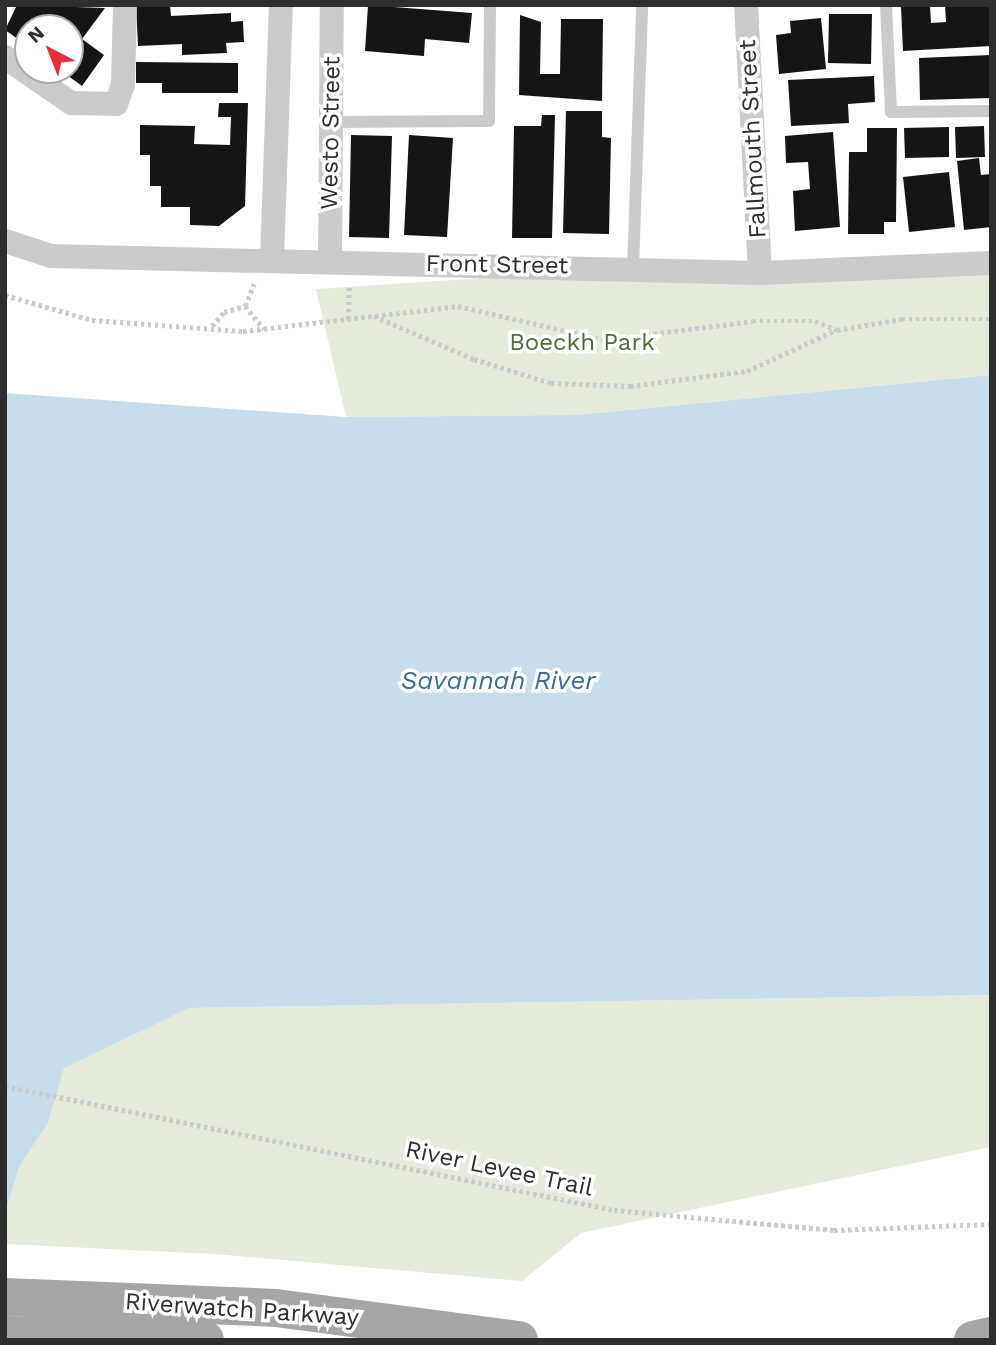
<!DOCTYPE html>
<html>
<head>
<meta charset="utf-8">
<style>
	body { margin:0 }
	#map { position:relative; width:996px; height:1345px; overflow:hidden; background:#fff; font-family:"Work Sans",sans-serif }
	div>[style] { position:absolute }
	.green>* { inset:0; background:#e4ebdb }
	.water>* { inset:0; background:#c7ddec }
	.building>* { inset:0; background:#151515 }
	.path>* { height:4.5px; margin-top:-2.25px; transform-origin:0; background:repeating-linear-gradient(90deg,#cbcbcb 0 3.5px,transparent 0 7px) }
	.lane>* { height:12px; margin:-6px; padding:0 6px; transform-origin:6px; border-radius:6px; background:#cbcbcb }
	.street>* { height:24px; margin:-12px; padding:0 12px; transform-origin:12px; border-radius:12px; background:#cbcbcb }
	.primary>* { height:38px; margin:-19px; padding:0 19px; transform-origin:19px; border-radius:19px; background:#a6a6a6 }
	span { translate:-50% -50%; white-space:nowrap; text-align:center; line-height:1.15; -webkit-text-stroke:7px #fff; paint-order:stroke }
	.street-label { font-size:24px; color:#2e2e2e }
	.park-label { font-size:24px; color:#516a3b }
	.water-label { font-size:26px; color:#3b6f90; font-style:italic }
	.frame { position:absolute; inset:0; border:7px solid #2e2e2e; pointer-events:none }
	.north { position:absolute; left:14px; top:14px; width:70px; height:70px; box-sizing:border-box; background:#fff; border:2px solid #ababab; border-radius:50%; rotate:318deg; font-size:19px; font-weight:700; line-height:28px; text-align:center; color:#2e2e2e }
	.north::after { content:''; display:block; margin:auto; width:24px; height:32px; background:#e62e3c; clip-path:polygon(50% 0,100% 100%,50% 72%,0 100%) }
</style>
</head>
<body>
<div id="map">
	<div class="green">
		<div style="clip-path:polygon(991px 263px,991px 375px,576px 415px,346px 417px,316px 289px,633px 268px)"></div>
		<div style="clip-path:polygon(991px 995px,991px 1147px,581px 1233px,522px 1281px,214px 1254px,5px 1244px,5px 1214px,19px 1167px,48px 1123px,64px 1067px,189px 1008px)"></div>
	</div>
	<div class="water">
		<div style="clip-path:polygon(991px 375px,991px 995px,189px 1008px,64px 1068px,48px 1123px,19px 1167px,5px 1214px,5px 393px,346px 417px,576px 415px)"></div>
	</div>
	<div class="building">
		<div style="clip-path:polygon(17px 5px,105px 8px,82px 39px,104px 55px,82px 86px,60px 70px,70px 70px,70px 28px,28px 28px,28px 46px,5px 30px)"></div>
		<div style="clip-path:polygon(136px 5px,170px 5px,171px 16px,231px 13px,231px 22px,243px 21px,244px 42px,226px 43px,227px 53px,182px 55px,182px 44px,138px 46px)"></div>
		<div style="clip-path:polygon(368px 5px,472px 13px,469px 43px,425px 39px,424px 56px,365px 51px)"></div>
		<div style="clip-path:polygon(991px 5px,991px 46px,903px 51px,901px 7px,930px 6px,931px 23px,946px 22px,945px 6px)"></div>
		<div style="clip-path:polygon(829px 14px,872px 14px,871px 64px,828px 63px)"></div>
		<div style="clip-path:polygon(520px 15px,541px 22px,540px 74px,560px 74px,561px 19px,603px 19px,602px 101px,519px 95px)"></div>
		<div style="clip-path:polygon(821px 18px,826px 69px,779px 74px,776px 35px,791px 33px,790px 21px)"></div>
		<div style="clip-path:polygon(991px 55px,991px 98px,920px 100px,919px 58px)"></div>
		<div style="clip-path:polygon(136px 62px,238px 63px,238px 93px,162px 93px,162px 83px,136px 83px)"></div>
		<div style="clip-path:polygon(874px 76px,875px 102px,848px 104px,849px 123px,791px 126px,788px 80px)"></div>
		<div style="clip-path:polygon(219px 103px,248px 103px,245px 206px,219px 226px,190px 225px,190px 207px,161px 207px,161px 186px,150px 186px,150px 155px,140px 155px,140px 125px,195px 126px,194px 144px,230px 145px,231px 117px,218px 117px)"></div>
		<div style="clip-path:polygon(566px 111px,602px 111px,602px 137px,611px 138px,609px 234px,563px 233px)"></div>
		<div style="clip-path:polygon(542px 115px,555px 115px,552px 238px,512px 238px,514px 126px,541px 126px)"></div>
		<div style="clip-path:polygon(984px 126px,985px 157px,956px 158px,955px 127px)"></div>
		<div style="clip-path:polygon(949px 127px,949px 157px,905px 158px,904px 128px)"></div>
		<div style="clip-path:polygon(867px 128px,897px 128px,896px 222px,884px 222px,884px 234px,848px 234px,849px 152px,867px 152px)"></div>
		<div style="clip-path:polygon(833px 132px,840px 227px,795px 231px,793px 191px,810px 189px,808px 162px,786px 163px,785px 136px)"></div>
		<div style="clip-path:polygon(351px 135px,392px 136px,389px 238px,349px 237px)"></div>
		<div style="clip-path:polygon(409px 135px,453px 138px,447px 237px,404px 235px)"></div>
		<div style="clip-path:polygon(979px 158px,981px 175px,991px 174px,991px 227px,964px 230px,957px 161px)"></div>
		<div style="clip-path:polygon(949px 172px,955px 227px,909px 232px,903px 177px)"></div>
	</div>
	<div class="path">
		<div style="left:5px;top:295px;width:91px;rotate:16deg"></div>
		<div style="left:92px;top:320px;width:151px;rotate:4.2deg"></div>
		<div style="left:243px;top:331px;width:216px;rotate:-6.6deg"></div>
		<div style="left:458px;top:306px;width:151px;rotate:13deg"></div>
		<div style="left:605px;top:340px;width:149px;rotate:-7.3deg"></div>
		<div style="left:753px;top:321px;width:62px"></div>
		<div style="left:815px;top:321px;width:24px;rotate:22deg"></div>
		<div style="left:837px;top:330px;width:66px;rotate:-9.6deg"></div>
		<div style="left:902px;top:319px;width:89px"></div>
		<div style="left:245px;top:306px;width:24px;rotate:-68deg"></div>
		<div style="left:374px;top:316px;width:109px;rotate:23.3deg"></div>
		<div style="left:474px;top:359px;width:81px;rotate:17.3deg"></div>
		<div style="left:551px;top:383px;width:79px;rotate:2.2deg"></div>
		<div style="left:630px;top:386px;width:118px;rotate:-7.3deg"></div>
		<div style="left:747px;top:371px;width:98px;rotate:-24.7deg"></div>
		<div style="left:348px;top:319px;width:34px;rotate:-88deg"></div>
		<div style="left:212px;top:326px;width:18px;rotate:-49deg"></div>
		<div style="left:224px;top:312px;width:22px;rotate:-16deg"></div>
		<div style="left:245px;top:306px;width:30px;rotate:50deg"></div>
		<div style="left:5px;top:1086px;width:621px;rotate:11.51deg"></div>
		<div style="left:614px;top:1210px;width:221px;rotate:5.2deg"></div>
		<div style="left:834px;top:1230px;width:157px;rotate:-2.2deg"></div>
	</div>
	<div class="lane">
		<div style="left:886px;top:5px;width:107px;rotate:87.3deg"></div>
		<div style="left:891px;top:112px;width:100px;rotate:-0.6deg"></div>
		<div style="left:331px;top:122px;width:158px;rotate:-0.4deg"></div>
		<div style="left:489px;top:121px;width:116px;rotate:-89.5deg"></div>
		<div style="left:633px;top:268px;width:263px;rotate:-88deg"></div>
	</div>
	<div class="street">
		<div style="left:746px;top:5px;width:268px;rotate:87deg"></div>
		<div style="left:5px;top:57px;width:80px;rotate:34.9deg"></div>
		<div style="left:71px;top:103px;width:45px;rotate:1.3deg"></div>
		<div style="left:116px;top:104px;width:20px;rotate:-70deg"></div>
		<div style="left:123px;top:85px;width:80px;rotate:-88.6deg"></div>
		<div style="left:5px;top:241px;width:48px;rotate:18.1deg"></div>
		<div style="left:51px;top:256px;width:709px;rotate:1.37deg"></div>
		<div style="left:760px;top:273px;width:231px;rotate:-2.5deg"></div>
		<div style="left:272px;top:260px;width:255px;rotate:-88deg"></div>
		<div style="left:330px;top:262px;width:257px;rotate:-89.6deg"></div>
	</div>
	<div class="primary">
		<div style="left:5px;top:1297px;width:271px;rotate:2.3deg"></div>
		<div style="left:276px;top:1308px;width:245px;rotate:7.5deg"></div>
		<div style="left:5px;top:1335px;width:200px;rotate:1.4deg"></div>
		<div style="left:973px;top:1340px;width:18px;rotate:-13deg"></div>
	</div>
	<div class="street-label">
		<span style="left:331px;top:133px;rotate:-89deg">Westo Street</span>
		<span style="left:753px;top:139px;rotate:-93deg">Fallmouth Street</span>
		<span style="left:497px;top:265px;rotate:1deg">Front Street</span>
		<span style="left:499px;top:1169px;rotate:12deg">River Levee Trail</span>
		<span style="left:242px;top:1310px;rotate:4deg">Riverwatch Parkway</span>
	</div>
	<div class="park-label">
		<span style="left:582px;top:343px">Boeckh Park</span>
	</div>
	<div class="water-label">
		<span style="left:498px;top:681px">Savannah River</span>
	</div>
	<div class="frame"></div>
	<div class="north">N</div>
</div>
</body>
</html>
